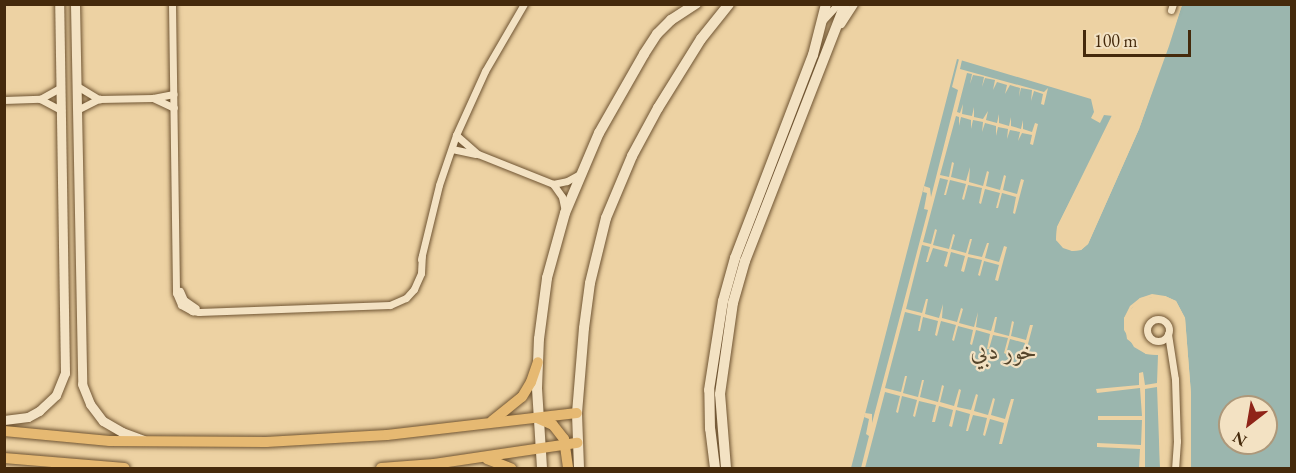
<!DOCTYPE html>
<html>
<head>
<meta charset="utf-8">
<style>
	body { margin:0 }
	#map { position:relative; width:1296px; height:473px; overflow:hidden; background:#edd2a3; font-family:"EB Garamond",Amiri,serif }
	div>[style] { position:absolute }
	.water>* { inset:0; background:#9bb6ae }
	.pier>* { inset:0; background:#edd2a3 }
	.roads { filter:drop-shadow(0 0 2px #6f5432) drop-shadow(0 0 2px #6f5432) }
	.minor>* { height:7px; margin:-3.5px; padding:0 3.5px; transform-origin:3.5px; border-radius:3.5px; background:#f3e2c3 }
	.minor>.ring { margin:-3.5px; padding:0; box-sizing:content-box; background:none; border:7px solid #f3e2c3; border-radius:50% }
	.tertiary>* { height:9px; margin:-4.5px; padding:0 4.5px; transform-origin:4.5px; border-radius:4.5px; background:#f3e2c3 }
	.secondary>* { height:10px; margin:-5px; padding:0 5px; transform-origin:5px; border-radius:5px; background:#f3e2c3 }
	.primary>* { height:10px; margin:-5px; padding:0 5px; transform-origin:5px; border-radius:5px; background:#e6b972 }
	span { translate:-50% -50%; white-space:nowrap; text-align:center; line-height:1.15; -webkit-text-stroke:4.5px #f3e2c3; paint-order:stroke }
	.water-label { font-size:24px; color:#56462c; font-style:italic }
	.frame { position:absolute; inset:0; border:6px solid #452a0c; pointer-events:none }
	.north { position:absolute; left:1218px; top:395px; width:60px; height:60px; box-sizing:border-box; background:#f3e2c3; border:2px solid #ad987a; border-radius:50%; rotate:211deg; font-size:16px; font-weight:700; line-height:24px; text-align:center; color:#452a0c }
	.north::after { content:''; display:block; margin:auto; width:21px; height:27px; background:#8f2418; clip-path:polygon(50% 0,100% 100%,50% 72%,0 100%) }
	.scale { position:absolute; left:1083px; top:30px; width:108px; height:27px; box-sizing:border-box; border:3px solid #452a0c; border-top:0; padding-left:8px; font-size:18px; line-height:21px; white-space:nowrap; color:#452a0c; -webkit-text-stroke:4px #f3e2c3; paint-order:stroke }
</style>
</head>
<body>
<div id="map">
	<div class="water">
		<div style="clip-path:polygon(evenodd,1182px 5px,1291px 5px,1291px 468px,1191px 468px,1191px 394px,1185px 318px,1176px 301px,1165px 296px,1140px 298px,1124px 318px,1127px 339px,1146px 354px,1158px 355px,1160px 468px,851px 468px,957px 59px,1091px 99px,1094px 112px,1091px 118px,1100px 123px,1104px 115px,1112px 115px,1057px 227px,1056px 240px,1072px 251px,1081px 250px,1088px 244px,1139px 129px,1182px 5px,1230px 407px,1266px 407px,1266px 443px,1230px 443px,1230px 407px)"></div>
	</div>
	<div class="pier">
		<div style="clip-path:polygon(1179px 5px,1182px 5px,1169px 46px,1139px 129px,1088px 244px,1081px 250px,1072px 251px,1063px 248px,1056px 240px,1057px 227px,1113px 116px,1104px 115px,1109px 111px,1114px 112px,1116px 117px,1060px 227px,1059px 239px,1065px 245px,1073px 248px,1086px 242px,1093px 226px,1136px 127px,1167px 47px)"></div>
		<div style="clip-path:polygon(959px 59px,962px 60px,960px 69px,1044px 92px,1048px 88px,1044px 105px,1041px 104px,1043px 94px,1034px 91px,1031px 101px,1032px 90px,1021px 88px,1019px 97px,1020px 88px,1010px 85px,1005px 94px,1007px 85px,997px 82px,993px 90px,995px 80px,985px 78px,982px 87px,984px 77px,973px 75px,970px 84px,972px 74px,967px 73px,957px 112px,960px 113px,963px 104px,962px 114px,972px 116px,974px 107px,974px 117px,983px 119px,988px 111px,986px 120px,997px 123px,999px 114px,999px 123px,1009px 126px,1011px 117px,1011px 126px,1021px 129px,1023px 120px,1023px 129px,1032px 132px,1035px 123px,1038px 124px,1033px 145px,1030px 144px,1032px 135px,1022px 133px,1018px 141px,1020px 132px,1010px 130px,1007px 139px,1008px 129px,998px 127px,996px 136px,996px 126px,985px 123px,982px 132px,983px 122px,973px 120px,971px 129px,971px 120px,961px 117px,959px 126px,959px 117px,956px 116px,940px 175px,949px 177px,952px 162px,954px 163px,951px 177px,966px 181px,970px 167px,969px 182px,983px 186px,987px 171px,989px 172px,986px 186px,1000px 190px,1004px 175px,1006px 176px,1003px 190px,1017px 194px,1021px 179px,1024px 180px,1015px 214px,1013px 213px,1016px 197px,1002px 193px,998px 208px,996px 208px,1000px 193px,985px 189px,981px 204px,979px 203px,982px 188px,968px 185px,964px 200px,962px 199px,966px 184px,950px 180px,946px 195px,944px 195px,948px 180px,940px 178px,923px 242px,931px 244px,935px 229px,937px 230px,933px 245px,949px 249px,953px 234px,955px 235px,951px 249px,966px 253px,970px 239px,972px 239px,968px 254px,982px 257px,987px 243px,989px 243px,985px 258px,999px 262px,1004px 246px,1007px 247px,998px 281px,995px 280px,999px 265px,984px 261px,980px 276px,978px 275px,982px 260px,968px 257px,964px 272px,961px 271px,965px 256px,951px 252px,947px 267px,944px 266px,948px 252px,933px 248px,928px 262px,926px 262px,930px 247px,922px 245px,906px 309px,922px 313px,926px 299px,928px 299px,925px 314px,939px 318px,943px 304px,942px 318px,957px 322px,961px 308px,963px 309px,959px 323px,974px 327px,978px 312px,976px 327px,991px 331px,995px 317px,997px 317px,994px 332px,1009px 336px,1012px 321px,1014px 322px,1011px 336px,1026px 340px,1030px 325px,1033px 325px,1024px 359px,1021px 359px,1025px 343px,1010px 339px,1006px 354px,1004px 353px,1008px 338px,993px 335px,989px 349px,987px 349px,990px 334px,976px 330px,972px 345px,970px 344px,973px 330px,958px 326px,954px 341px,952px 340px,956px 325px,941px 321px,937px 336px,935px 335px,938px 321px,923px 317px,920px 331px,918px 331px,921px 316px,905px 312px,885px 388px,901px 392px,905px 376px,907px 376px,903px 393px,918px 397px,922px 380px,924px 380px,920px 397px,938px 402px,942px 385px,944px 386px,940px 402px,954px 406px,959px 389px,961px 390px,957px 407px,971px 410px,976px 394px,978px 395px,974px 411px,988px 415px,993px 398px,995px 399px,991px 415px,1005px 419px,1011px 399px,1014px 399px,1002px 444px,999px 444px,1004px 423px,990px 419px,985px 436px,983px 435px,987px 418px,973px 415px,968px 431px,966px 431px,970px 414px,956px 410px,952px 427px,949px 426px,953px 410px,939px 406px,935px 422px,932px 422px,936px 405px,919px 401px,915px 417px,913px 416px,917px 400px,902px 396px,898px 413px,896px 412px,900px 396px,885px 392px,865px 468px,861px 468px,869px 436px,866px 434px,869px 419px,864px 417px,865px 413px,872px 414px,872px 423px,928px 210px,924px 209px,927px 193px,923px 192px,924px 186px,930px 188px,931px 197px,958px 90px,952px 87px)"></div>
		<div style="clip-path:polygon(1152px 294px,1165px 296px,1176px 301px,1185px 318px,1191px 394px,1191px 468px,1188px 468px,1188px 394px,1183px 319px,1173px 304px,1164px 298px,1152px 297px,1142px 300px,1132px 308px,1127px 318px,1127px 329px,1136px 345px,1147px 351px,1161px 354px,1163px 468px,1160px 468px,1157px 387px,1145px 389px,1145px 468px,1139px 468px,1140px 449px,1097px 447px,1097px 443px,1141px 445px,1142px 420px,1098px 420px,1098px 416px,1142px 416px,1140px 388px,1097px 393px,1096px 389px,1139px 385px,1139px 373px,1143px 372px,1145px 385px,1157px 383px,1158px 355px,1146px 354px,1134px 347px,1124px 330px,1124px 318px,1130px 306px,1140px 298px)"></div>
	</div>
	<div class="roads">
		<div class="minor">
			<div style="left:172px;top:4px;width:289px;rotate:89.2deg"></div>
			<div style="left:176px;top:293px;width:13px;rotate:67deg"></div>
			<div style="left:181px;top:305px;width:13px;rotate:29deg"></div>
			<div style="left:192px;top:311px;width:7px;rotate:8deg"></div>
			<div style="left:199px;top:312px;width:191px;rotate:-2.1deg"></div>
			<div style="left:390px;top:305px;width:17px;rotate:-24deg"></div>
			<div style="left:406px;top:298px;width:12px;rotate:-48deg"></div>
			<div style="left:414px;top:289px;width:17px;rotate:-66deg"></div>
			<div style="left:421px;top:273px;width:17px;rotate:-87deg"></div>
			<div style="left:1171px;top:10px;width:6px;rotate:-72deg"></div>
			<div style="left:823px;top:20px;width:22px;rotate:-47deg"></div>
			<div style="left:841px;top:24px;width:24px;rotate:-57deg"></div>
			<div style="left:77px;top:86px;width:26px;rotate:31deg"></div>
			<div style="left:153px;top:98px;width:21px;rotate:-11deg"></div>
			<div style="left:40px;top:99px;width:24px;rotate:28deg"></div>
			<div style="left:4px;top:100px;width:36px;rotate:-2deg"></div>
			<div style="left:40px;top:99px;width:23px;rotate:-29deg"></div>
			<div style="left:77px;top:110px;width:25px;rotate:-27deg"></div>
			<div style="left:99px;top:99px;width:54px;rotate:-1.1deg"></div>
			<div style="left:153px;top:98px;width:23px;rotate:25deg"></div>
			<div style="left:456px;top:135px;width:29px;rotate:41deg"></div>
			<div style="left:478px;top:154px;width:81px;rotate:21.8deg"></div>
			<div style="left:553px;top:184px;width:14px;rotate:-12deg"></div>
			<div style="left:567px;top:181px;width:15px;rotate:-28deg"></div>
			<div style="left:452px;top:149px;width:24px;rotate:12deg"></div>
			<div style="left:553px;top:184px;width:16px;rotate:55deg"></div>
			<div style="left:562px;top:197px;width:14px;rotate:78deg"></div>
			<div style="left:421px;top:259px;width:76px;rotate:-76.3deg"></div>
			<div style="left:439px;top:185px;width:53px;rotate:-71.2deg"></div>
			<div style="left:456px;top:135px;width:70px;rotate:-65.6deg"></div>
			<div style="left:485px;top:71px;width:78px;rotate:-59.8deg"></div>
			<div style="left:180px;top:291px;width:10px;rotate:66deg"></div>
			<div style="left:184px;top:300px;width:14px;rotate:34deg"></div>
			<div class="ring" style="left:1147px;top:319px;width:15px;height:15px"></div>
			<div style="left:1168px;top:334px;width:46px;rotate:81.2deg"></div>
			<div style="left:1175px;top:379px;width:62px;rotate:88.2deg"></div>
			<div style="left:1177px;top:441px;width:27px;rotate:94deg"></div>
		</div>
		<div class="tertiary">
			<div style="left:75px;top:4px;width:380px;rotate:88.9deg"></div>
			<div style="left:82px;top:384px;width:22px;rotate:68deg"></div>
			<div style="left:90px;top:404px;width:21px;rotate:53deg"></div>
			<div style="left:103px;top:421px;width:22px;rotate:30deg"></div>
			<div style="left:122px;top:432px;width:23px;rotate:20deg"></div>
			<div style="left:4px;top:420px;width:24px;rotate:-7deg"></div>
			<div style="left:28px;top:417px;width:13px;rotate:-29deg"></div>
			<div style="left:39px;top:411px;width:23px;rotate:-43deg"></div>
			<div style="left:56px;top:395px;width:24px;rotate:-68deg"></div>
			<div style="left:65px;top:373px;width:369px;rotate:-90.9deg"></div>
		</div>
		<div class="secondary">
			<div style="left:542px;top:468px;width:80px;rotate:-93.6deg"></div>
			<div style="left:537px;top:388px;width:49px;rotate:-87.7deg"></div>
			<div style="left:539px;top:339px;width:62px;rotate:-82.5deg"></div>
			<div style="left:547px;top:278px;width:67px;rotate:-74.5deg"></div>
			<div style="left:565px;top:213px;width:87px;rotate:-67deg"></div>
			<div style="left:599px;top:133px;width:91px;rotate:-60.3deg"></div>
			<div style="left:644px;top:54px;width:24px;rotate:-57deg"></div>
			<div style="left:657px;top:34px;width:20px;rotate:-45deg"></div>
			<div style="left:671px;top:20px;width:30px;rotate:-33deg"></div>
			<div style="left:579px;top:468px;width:55px;rotate:-92.1deg"></div>
			<div style="left:577px;top:413px;width:85px;rotate:-85.3deg"></div>
			<div style="left:584px;top:328px;width:45px;rotate:-82.4deg"></div>
			<div style="left:590px;top:283px;width:67px;rotate:-76.2deg"></div>
			<div style="left:606px;top:218px;width:67px;rotate:-67.2deg"></div>
			<div style="left:632px;top:156px;width:55px;rotate:-61.6deg"></div>
			<div style="left:658px;top:108px;width:81px;rotate:-58.1deg"></div>
			<div style="left:701px;top:39px;width:45px;rotate:-51.3deg"></div>
			<div style="left:715px;top:468px;width:39px;rotate:-97deg"></div>
			<div style="left:710px;top:429px;width:39px;rotate:-91deg"></div>
			<div style="left:709px;top:390px;width:90px;rotate:-81.1deg"></div>
			<div style="left:723px;top:301px;width:45px;rotate:-74.4deg"></div>
			<div style="left:735px;top:258px;width:217px;rotate:-69deg"></div>
			<div style="left:813px;top:55px;width:53px;rotate:-75.7deg"></div>
			<div style="left:726px;top:468px;width:74px;rotate:-94.6deg"></div>
			<div style="left:720px;top:394px;width:92px;rotate:-81.9deg"></div>
			<div style="left:733px;top:303px;width:44px;rotate:-74.1deg"></div>
			<div style="left:745px;top:261px;width:276px;rotate:-68.7deg"></div>
		</div>
		<div class="primary">
			<div style="left:539px;top:419px;width:15px;rotate:23deg"></div>
			<div style="left:553px;top:425px;width:18px;rotate:52deg"></div>
			<div style="left:564px;top:439px;width:29px;rotate:82deg"></div>
			<div style="left:492px;top:421px;width:38px;rotate:-39deg"></div>
			<div style="left:522px;top:397px;width:17px;rotate:-59deg"></div>
			<div style="left:531px;top:382px;width:21px;rotate:-71deg"></div>
			<div style="left:4px;top:431px;width:106px;rotate:5.4deg"></div>
			<div style="left:110px;top:441px;width:156px;rotate:0.4deg"></div>
			<div style="left:266px;top:442px;width:121px;rotate:-3.3deg"></div>
			<div style="left:387px;top:435px;width:191px;rotate:-6.6deg"></div>
			<div style="left:4px;top:458px;width:121px;rotate:4.7deg"></div>
			<div style="left:487px;top:459px;width:26px;rotate:21deg"></div>
			<div style="left:381px;top:468px;width:53px;rotate:-4.3deg"></div>
			<div style="left:434px;top:464px;width:145px;rotate:-8.4deg"></div>
		</div>
	</div>
	<div class="water-label">
		<span style="left:1004px;top:351px">خور دبي</span>
	</div>
	<div class="frame"></div>
	<div class="north">N</div>
	<div class="scale">100 m</div>
</div>
</body>
</html>
